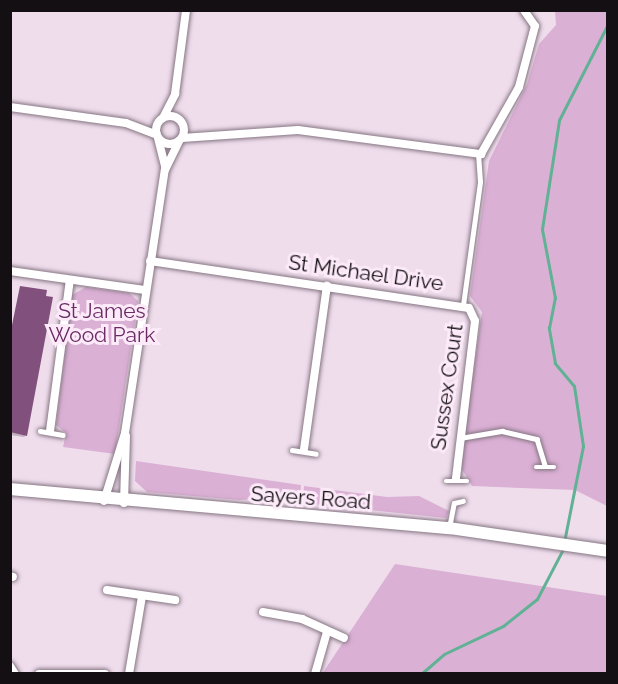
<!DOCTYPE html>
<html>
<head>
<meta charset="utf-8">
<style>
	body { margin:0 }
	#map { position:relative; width:618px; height:684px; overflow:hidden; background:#efddec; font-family:Raleway,sans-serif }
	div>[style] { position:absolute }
	.green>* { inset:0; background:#dbb0d5 }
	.shadow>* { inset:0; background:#0003 }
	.stream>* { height:3px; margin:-1.5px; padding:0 1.5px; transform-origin:1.5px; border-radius:1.5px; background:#61b195 }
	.building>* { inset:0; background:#81507c }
	.roads { filter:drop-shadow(0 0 2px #867683) drop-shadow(0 0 2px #867683) }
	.lane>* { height:4.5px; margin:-2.25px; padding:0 2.25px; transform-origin:2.25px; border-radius:2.25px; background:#fff }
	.street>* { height:8px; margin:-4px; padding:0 4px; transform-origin:4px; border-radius:4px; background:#fff }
	.street>.ring { margin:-4px; padding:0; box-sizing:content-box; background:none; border:8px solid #fff; border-radius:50% }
	.secondary>* { height:12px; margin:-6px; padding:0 6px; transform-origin:6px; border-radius:6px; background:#fff }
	span { translate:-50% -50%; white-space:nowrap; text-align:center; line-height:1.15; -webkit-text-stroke:6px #fceaf9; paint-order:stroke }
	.street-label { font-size:21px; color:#140f13 }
	.park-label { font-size:21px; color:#6b2b65 }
	.frame { position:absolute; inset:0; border:12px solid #140f13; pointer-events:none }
</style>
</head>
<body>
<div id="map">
	<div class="green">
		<div style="clip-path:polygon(555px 11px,607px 11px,607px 506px,575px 490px,472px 486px,460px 466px,482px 312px,470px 296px,489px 161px,527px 84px,539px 44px,556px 25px)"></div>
		<div style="clip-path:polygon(86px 287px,129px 293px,138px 301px,115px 454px,63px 447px,66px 433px,56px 425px,72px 295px)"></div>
		<div style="clip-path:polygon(136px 461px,301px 485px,300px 497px,239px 500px,147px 492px,135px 481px)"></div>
		<div style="clip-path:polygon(304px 486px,387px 497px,419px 496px,449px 511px,446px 518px,303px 503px)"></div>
		<div style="clip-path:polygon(395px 564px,607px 596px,607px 673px,322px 674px)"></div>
	</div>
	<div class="shadow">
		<div style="clip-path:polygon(21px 288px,25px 436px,24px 437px,10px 435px,10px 339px)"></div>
	</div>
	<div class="stream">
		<div style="left:564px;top:542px;width:98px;rotate:-78.8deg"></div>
		<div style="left:583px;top:446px;width:61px;rotate:-98.5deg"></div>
		<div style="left:574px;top:386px;width:30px;rotate:-130deg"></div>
		<div style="left:555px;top:363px;width:36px;rotate:-100deg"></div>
		<div style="left:549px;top:328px;width:31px;rotate:-79deg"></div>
		<div style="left:555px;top:298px;width:70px;rotate:-100.7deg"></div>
		<div style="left:542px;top:229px;width:110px;rotate:-81.1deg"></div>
		<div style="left:559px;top:120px;width:108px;rotate:-63deg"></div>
		<div style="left:421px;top:674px;width:30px;rotate:-41deg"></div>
		<div style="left:444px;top:654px;width:65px;rotate:-25.4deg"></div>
		<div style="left:503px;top:626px;width:43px;rotate:-38.5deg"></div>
		<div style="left:537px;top:599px;width:56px;rotate:-62.5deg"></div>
	</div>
	<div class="building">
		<div style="clip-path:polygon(20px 286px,47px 290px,46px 296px,53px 297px,27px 436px,10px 432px,12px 325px)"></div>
	</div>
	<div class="roads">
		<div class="lane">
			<div style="left:463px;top:305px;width:124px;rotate:-82.1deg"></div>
			<div style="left:480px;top:182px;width:26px;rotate:-94deg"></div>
			<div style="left:40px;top:431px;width:23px;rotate:10deg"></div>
			<div style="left:460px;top:438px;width:43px;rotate:-9.5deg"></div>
			<div style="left:502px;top:431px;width:36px;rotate:13deg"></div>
			<div style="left:537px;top:439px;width:28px;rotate:73deg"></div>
			<div style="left:292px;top:450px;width:24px;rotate:9deg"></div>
			<div style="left:536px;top:467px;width:18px"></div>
			<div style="left:446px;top:481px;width:21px"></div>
			<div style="left:449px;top:528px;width:25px;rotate:-79deg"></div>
			<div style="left:454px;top:503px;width:9px;rotate:-13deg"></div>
		</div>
		<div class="street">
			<div style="left:10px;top:107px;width:117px;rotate:7.9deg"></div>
			<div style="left:126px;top:123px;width:33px;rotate:21deg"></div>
			<div class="ring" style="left:156px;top:116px;width:20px;height:20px"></div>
			<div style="left:163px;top:118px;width:27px;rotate:-63deg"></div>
			<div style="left:175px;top:94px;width:85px;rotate:-82.5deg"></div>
			<div style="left:158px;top:138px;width:29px;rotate:76deg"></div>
			<div style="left:182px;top:138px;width:116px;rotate:-3.9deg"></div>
			<div style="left:298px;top:130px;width:185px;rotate:7.5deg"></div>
			<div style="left:481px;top:154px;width:77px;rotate:-60.4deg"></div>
			<div style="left:519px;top:87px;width:63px;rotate:-75.3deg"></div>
			<div style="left:535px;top:26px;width:19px;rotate:-125deg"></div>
			<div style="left:150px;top:261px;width:322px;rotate:8.4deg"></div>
			<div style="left:469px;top:308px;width:14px;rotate:65deg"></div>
			<div style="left:475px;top:321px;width:159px;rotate:96.9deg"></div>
			<div style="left:10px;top:271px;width:136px;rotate:8deg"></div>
			<div style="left:50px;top:431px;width:152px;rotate:-82.5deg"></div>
			<div style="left:304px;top:449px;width:165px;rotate:-82deg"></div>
			<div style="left:104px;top:501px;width:71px;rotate:-72.8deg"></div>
			<div style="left:125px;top:433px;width:266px;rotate:-81.4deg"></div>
			<div style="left:165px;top:170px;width:32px;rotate:-64deg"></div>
			<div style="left:124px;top:503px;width:67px;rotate:-88.3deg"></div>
			<div style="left:10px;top:576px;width:3px;rotate:18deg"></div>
			<div style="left:107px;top:590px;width:69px;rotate:8.4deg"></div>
			<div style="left:263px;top:612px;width:40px;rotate:10deg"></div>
			<div style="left:302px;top:619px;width:46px;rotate:24.3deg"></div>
			<div style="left:10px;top:666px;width:9px;rotate:58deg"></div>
			<div style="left:39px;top:674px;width:66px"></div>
			<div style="left:129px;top:674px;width:79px;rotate:-80.5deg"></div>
			<div style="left:315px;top:674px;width:44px;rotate:-74.1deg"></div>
		</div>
		<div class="secondary">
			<div style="left:10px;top:489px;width:441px;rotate:5.1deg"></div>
			<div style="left:449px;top:528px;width:161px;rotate:8.2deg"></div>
		</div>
	</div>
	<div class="street-label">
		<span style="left:366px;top:273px;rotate:8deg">St Michael Drive</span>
		<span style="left:447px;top:387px;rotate:-82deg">Sussex Court</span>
		<span style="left:311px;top:498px;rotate:4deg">Sayers Road</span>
	</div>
	<div class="park-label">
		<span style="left:102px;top:323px">St James<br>Wood Park</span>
	</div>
	<div class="frame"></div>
</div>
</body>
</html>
